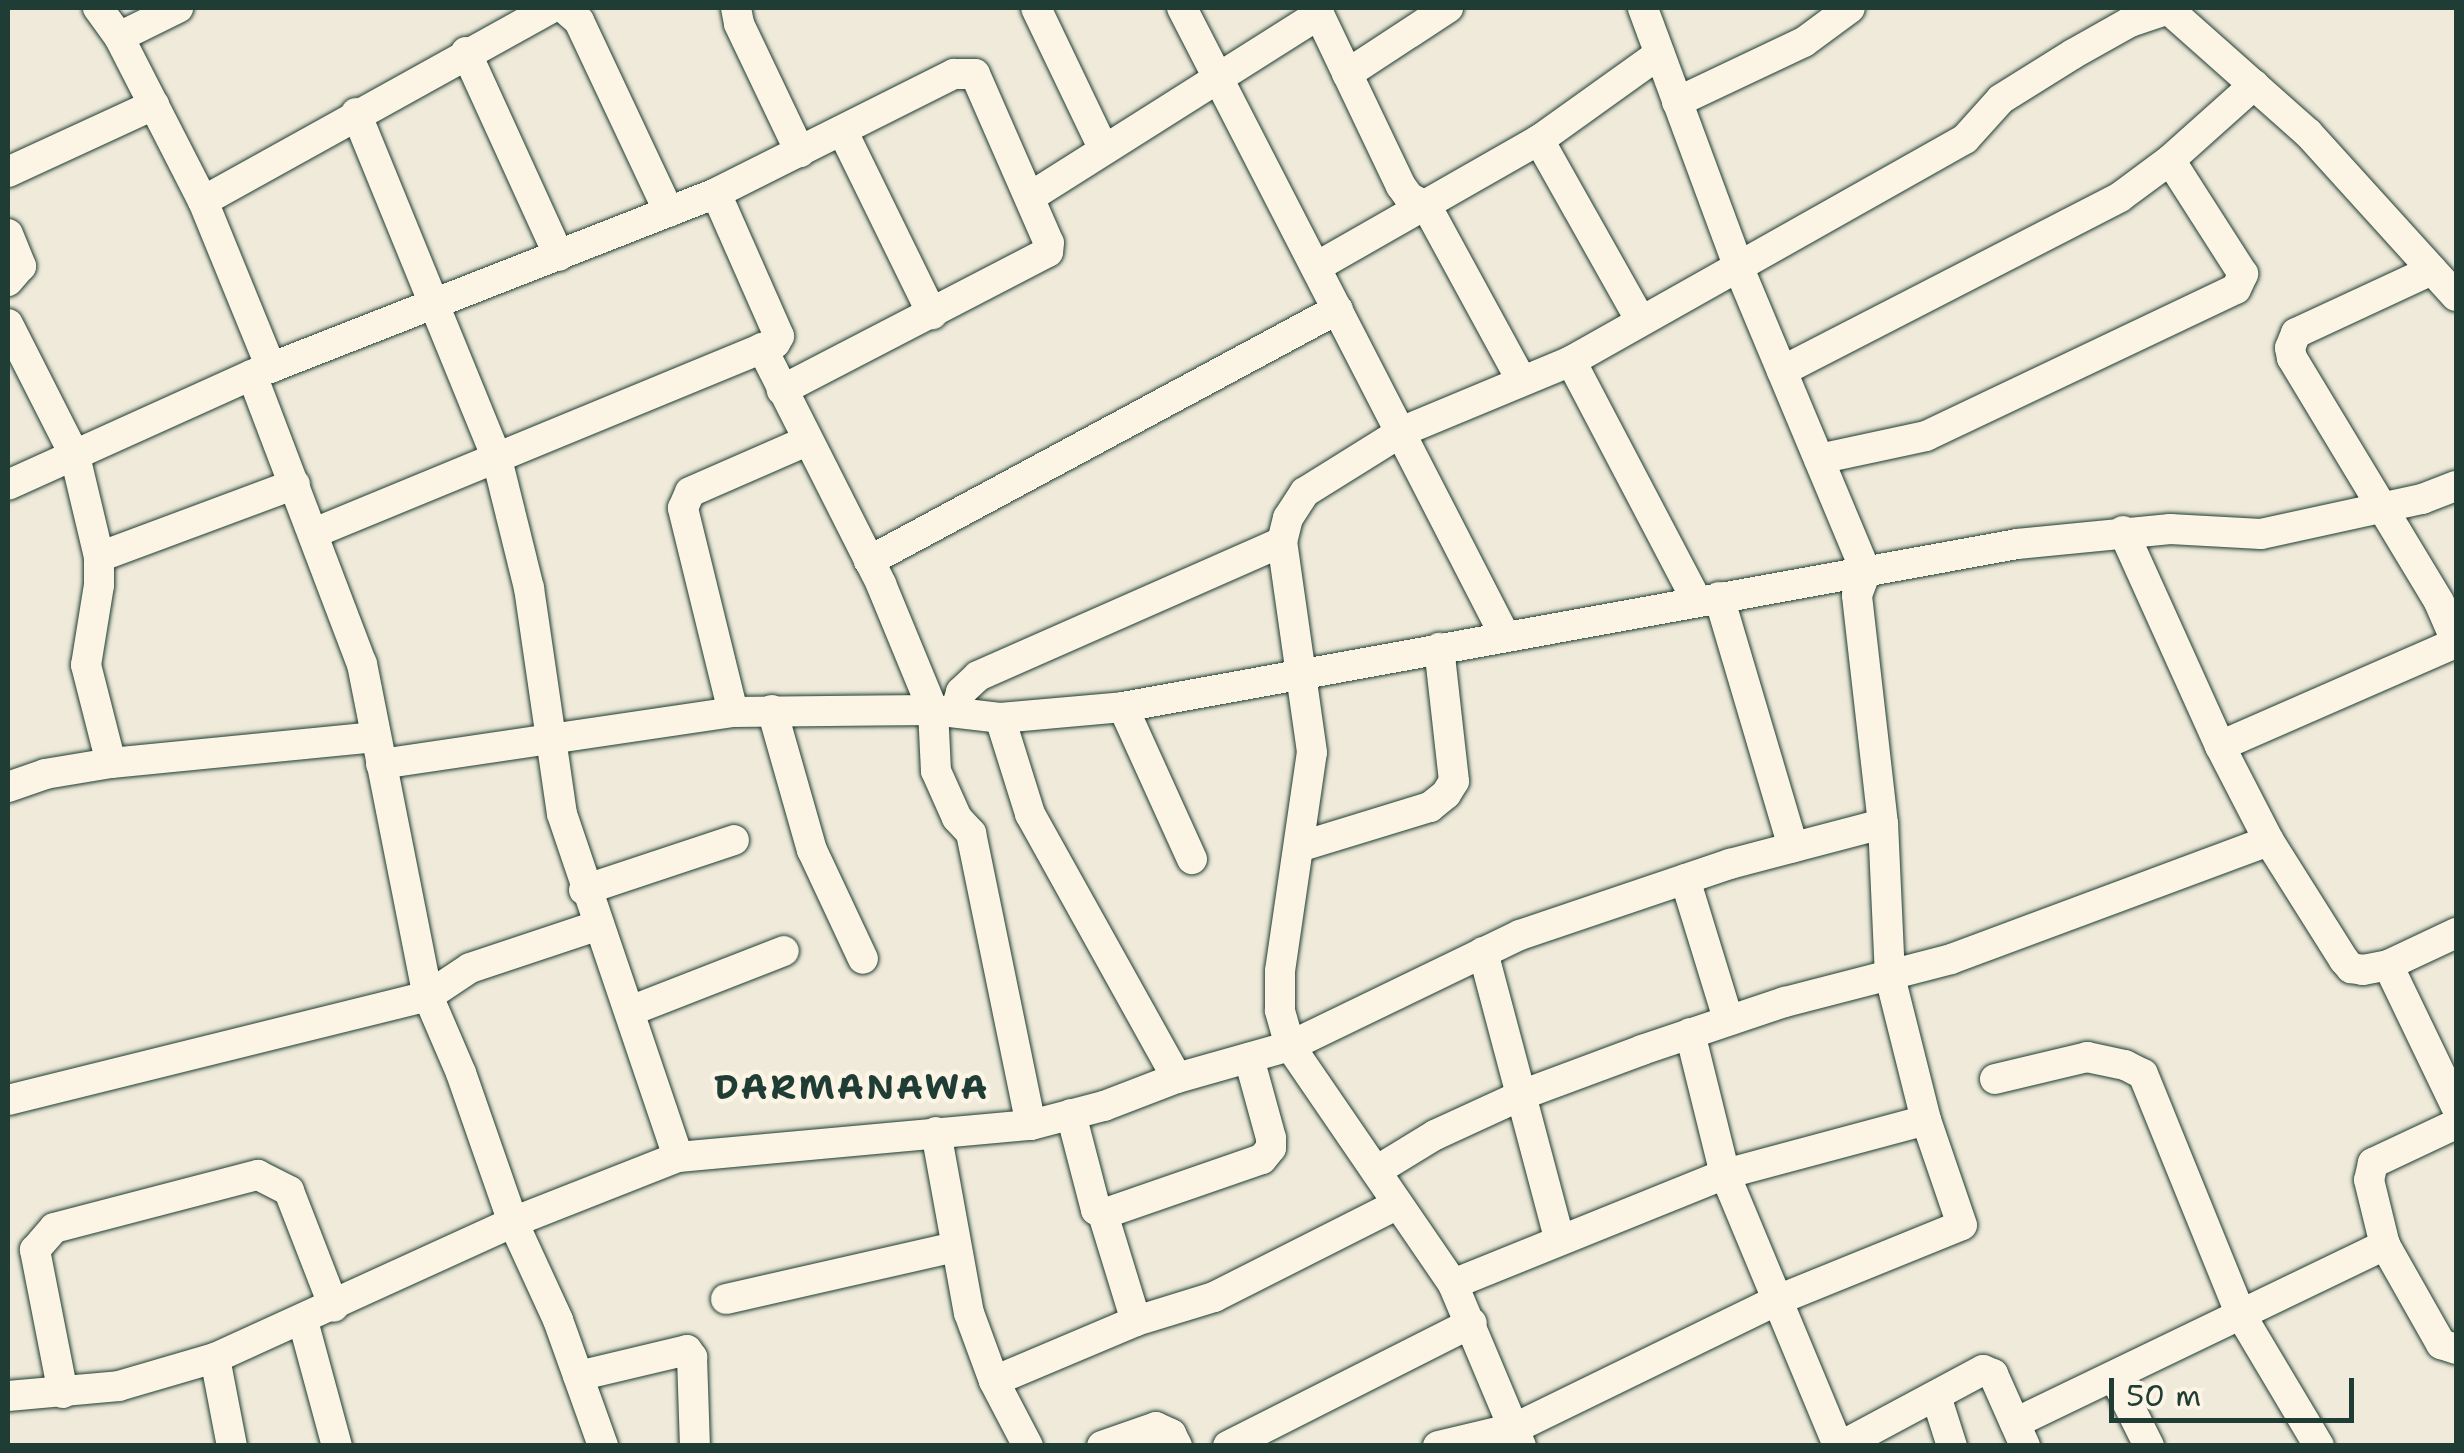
<!DOCTYPE html>
<html>
<head>
<meta charset="utf-8">
<style>
	body { margin:0 }
	#map { position:relative; width:2464px; height:1453px; overflow:hidden; background:#efeada; font-family:"Shantell Sans",sans-serif }
	div>[style] { position:absolute }
	.roads { filter:drop-shadow(0 0 2px #1f3d34) drop-shadow(0 0 2px #1f3d34) }
	.minor>* { height:30px; margin:-15px; padding:0 15px; transform-origin:15px; border-radius:15px; background:#fcf5e5 }
	span { translate:-50% -50%; white-space:nowrap; text-align:center; line-height:1.15; -webkit-text-stroke:9px #fcf5e5; paint-order:stroke }
	.district-label { font-size:35px; color:#1f3d34; font-weight:700; letter-spacing:2.5px }
	.frame { position:absolute; inset:0; border:10px solid #1f3d34; pointer-events:none }
	.scale { position:absolute; left:2109px; top:1378px; width:245px; height:45px; box-sizing:border-box; border:5px solid #1f3d34; border-top:0; padding-left:12px; font-size:30px; line-height:35px; white-space:nowrap; color:#1f3d34; -webkit-text-stroke:8px #fcf5e5; paint-order:stroke }
</style>
</head>
<body>
<div id="map">
	<div class="roads">
		<div class="minor">
			<div style="left:98px;top:8px;width:36px;rotate:54deg"></div>
			<div style="left:119px;top:37px;width:184px;rotate:62.9deg"></div>
			<div style="left:203px;top:201px;width:180px;rotate:67.8deg"></div>
			<div style="left:564px;top:8px;width:20px;rotate:41deg"></div>
			<div style="left:579px;top:21px;width:211px;rotate:64.8deg"></div>
			<div style="left:736px;top:8px;width:16px;rotate:79deg"></div>
			<div style="left:739px;top:24px;width:142px;rotate:64.5deg"></div>
			<div style="left:1036px;top:8px;width:157px;rotate:64.4deg"></div>
			<div style="left:1182px;top:8px;width:706px;rotate:62.78deg"></div>
			<div style="left:1316px;top:8px;width:197px;rotate:64.5deg"></div>
			<div style="left:1401px;top:186px;width:14px;rotate:54deg"></div>
			<div style="left:1409px;top:197px;width:21px;rotate:29deg"></div>
			<div style="left:1427px;top:207px;width:198px;rotate:61.4deg"></div>
			<div style="left:2167px;top:8px;width:188px;rotate:41.6deg"></div>
			<div style="left:2308px;top:133px;width:220px;rotate:47.8deg"></div>
			<div style="left:119px;top:37px;width:66px;rotate:-26.2deg"></div>
			<div style="left:466px;top:52px;width:224px;rotate:65.5deg"></div>
			<div style="left:1347px;top:74px;width:121px;rotate:-33.2deg"></div>
			<div style="left:1677px;top:102px;width:140px;rotate:-25.3deg"></div>
			<div style="left:1804px;top:42px;width:57px;rotate:-36.5deg"></div>
			<div style="left:356px;top:113px;width:374px;rotate:67.8deg"></div>
			<div style="left:497px;top:459px;width:133px;rotate:76.1deg"></div>
			<div style="left:529px;top:588px;width:228px;rotate:81.7deg"></div>
			<div style="left:562px;top:814px;width:362px;rotate:71.3deg"></div>
			<div style="left:843px;top:132px;width:203px;rotate:63.9deg"></div>
			<div style="left:1539px;top:140px;width:206px;rotate:60.6deg"></div>
			<div style="left:8px;top:172px;width:161px;rotate:-24.7deg"></div>
			<div style="left:1030px;top:197px;width:342px;rotate:-32.3deg"></div>
			<div style="left:203px;top:201px;width:398px;rotate:-29deg"></div>
			<div style="left:8px;top:234px;width:35px;rotate:68deg"></div>
			<div style="left:21px;top:266px;width:20px;rotate:131deg"></div>
			<div style="left:1316px;top:267px;width:257px;rotate:-29.7deg"></div>
			<div style="left:1539px;top:140px;width:148px;rotate:-35.6deg"></div>
			<div style="left:2432px;top:270px;width:150px;rotate:155.1deg"></div>
			<div style="left:2296px;top:333px;width:16px;rotate:112deg"></div>
			<div style="left:2290px;top:348px;width:10px;rotate:79deg"></div>
			<div style="left:2292px;top:358px;width:285px;rotate:58.9deg"></div>
			<div style="left:2439px;top:602px;width:43px;rotate:66.4deg"></div>
			<div style="left:8px;top:324px;width:148px;rotate:63.1deg"></div>
			<div style="left:75px;top:456px;width:104px;rotate:76.6deg"></div>
			<div style="left:99px;top:557px;width:28px;rotate:90deg"></div>
			<div style="left:99px;top:585px;width:81px;rotate:99.2deg"></div>
			<div style="left:86px;top:665px;width:101px;rotate:75.7deg"></div>
			<div style="left:762px;top:348px;width:264px;rotate:63.2deg"></div>
			<div style="left:881px;top:584px;width:136px;rotate:67.6deg"></div>
			<div style="left:933px;top:710px;width:61px;rotate:87.2deg"></div>
			<div style="left:936px;top:771px;width:51px;rotate:65.9deg"></div>
			<div style="left:957px;top:818px;width:21px;rotate:47deg"></div>
			<div style="left:971px;top:833px;width:298px;rotate:78.4deg"></div>
			<div style="left:1571px;top:361px;width:271px;rotate:62.3deg"></div>
			<div style="left:1782px;top:371px;width:380px;rotate:-27.2deg"></div>
			<div style="left:2120px;top:197px;width:62px;rotate:-36.5deg"></div>
			<div style="left:2170px;top:160px;width:113px;rotate:-41.8deg"></div>
			<div style="left:252px;top:375px;width:309px;rotate:69.2deg"></div>
			<div style="left:362px;top:664px;width:338px;rotate:78.8deg"></div>
			<div style="left:428px;top:996px;width:84px;rotate:66.8deg"></div>
			<div style="left:461px;top:1073px;width:158px;rotate:70.8deg"></div>
			<div style="left:513px;top:1222px;width:108px;rotate:65.3deg"></div>
			<div style="left:558px;top:1320px;width:134px;rotate:70.3deg"></div>
			<div style="left:1819px;top:459px;width:109px;rotate:-12.1deg"></div>
			<div style="left:1926px;top:436px;width:343px;rotate:-25.4deg"></div>
			<div style="left:2236px;top:289px;width:17px;rotate:-65deg"></div>
			<div style="left:2243px;top:274px;width:135px;rotate:-122.6deg"></div>
			<div style="left:8px;top:485px;width:268px;rotate:-24.3deg"></div>
			<div style="left:252px;top:375px;width:498px;rotate:-21.4deg"></div>
			<div style="left:716px;top:193px;width:266px;rotate:-26.6deg"></div>
			<div style="left:954px;top:74px;width:21px"></div>
			<div style="left:975px;top:74px;width:184px;rotate:66.4deg"></div>
			<div style="left:1049px;top:243px;width:9px;rotate:96deg"></div>
			<div style="left:1048px;top:252px;width:300px;rotate:152.6deg"></div>
			<div style="left:2123px;top:531px;width:236px;rotate:65.7deg"></div>
			<div style="left:2220px;top:746px;width:107px;rotate:62.7deg"></div>
			<div style="left:2269px;top:841px;width:141px;rotate:57.8deg"></div>
			<div style="left:2344px;top:960px;width:11px;rotate:49deg"></div>
			<div style="left:2351px;top:968px;width:12px;rotate:9deg"></div>
			<div style="left:2363px;top:970px;width:25px;rotate:-11deg"></div>
			<div style="left:2388px;top:965px;width:75px;rotate:-25.2deg"></div>
			<div style="left:314px;top:533px;width:499px;rotate:-22.4deg"></div>
			<div style="left:775px;top:343px;width:8px;rotate:-60deg"></div>
			<div style="left:779px;top:336px;width:156px;rotate:-113.8deg"></div>
			<div style="left:99px;top:557px;width:209px;rotate:-20.4deg"></div>
			<div style="left:869px;top:561px;width:532px;rotate:-28.25deg"></div>
			<div style="left:1719px;top:597px;width:261px;rotate:73.5deg"></div>
			<div style="left:1123px;top:707px;width:167px;rotate:65.6deg"></div>
			<div style="left:772px;top:710px;width:146px;rotate:74.1deg"></div>
			<div style="left:812px;top:850px;width:120px;rotate:64.9deg"></div>
			<div style="left:733px;top:712px;width:210px;rotate:-103.8deg"></div>
			<div style="left:683px;top:508px;width:17px;rotate:-66deg"></div>
			<div style="left:690px;top:492px;width:128px;rotate:-23.6deg"></div>
			<div style="left:955px;top:712px;width:21px;rotate:-73deg"></div>
			<div style="left:961px;top:692px;width:23px;rotate:-43deg"></div>
			<div style="left:978px;top:676px;width:332px;rotate:-23.8deg"></div>
			<div style="left:1000px;top:718px;width:101px;rotate:72.6deg"></div>
			<div style="left:1030px;top:814px;width:302px;rotate:60.9deg"></div>
			<div style="left:2220px;top:746px;width:257px;rotate:-23.6deg"></div>
			<div style="left:381px;top:764px;width:356px;rotate:-8.4deg"></div>
			<div style="left:733px;top:712px;width:200px;rotate:-0.6deg"></div>
			<div style="left:933px;top:710px;width:67px;rotate:6.8deg"></div>
			<div style="left:1000px;top:718px;width:123px;rotate:-5.1deg"></div>
			<div style="left:1123px;top:707px;width:909px;rotate:-10.33deg"></div>
			<div style="left:2017px;top:544px;width:154px;rotate:-5.6deg"></div>
			<div style="left:2170px;top:529px;width:91px;rotate:3.1deg"></div>
			<div style="left:2261px;top:534px;width:165px;rotate:-12.3deg"></div>
			<div style="left:2422px;top:499px;width:36px;rotate:-21deg"></div>
			<div style="left:8px;top:787px;width:39px;rotate:-19deg"></div>
			<div style="left:45px;top:774px;width:67px;rotate:-9.5deg"></div>
			<div style="left:111px;top:763px;width:266px;rotate:-5.6deg"></div>
			<div style="left:1299px;top:847px;width:137px;rotate:-17deg"></div>
			<div style="left:1430px;top:807px;width:21px;rotate:-39deg"></div>
			<div style="left:1446px;top:794px;width:15px;rotate:-58deg"></div>
			<div style="left:1454px;top:781px;width:134px;rotate:-96.4deg"></div>
			<div style="left:1685px;top:879px;width:146px;rotate:72.9deg"></div>
			<div style="left:584px;top:890px;width:158px;rotate:-18.4deg"></div>
			<div style="left:1483px;top:952px;width:296px;rotate:75.1deg"></div>
			<div style="left:2388px;top:965px;width:157px;rotate:64.3deg"></div>
			<div style="left:630px;top:1011px;width:165px;rotate:-21.3deg"></div>
			<div style="left:1690px;top:1033px;width:145px;rotate:76.1deg"></div>
			<div style="left:1725px;top:1174px;width:295px;rotate:67.4deg"></div>
			<div style="left:1995px;top:1079px;width:95px;rotate:-13.4deg"></div>
			<div style="left:2087px;top:1057px;width:39px;rotate:12deg"></div>
			<div style="left:2125px;top:1065px;width:20px;rotate:27deg"></div>
			<div style="left:2143px;top:1074px;width:260px;rotate:67.9deg"></div>
			<div style="left:2241px;top:1315px;width:152px;rotate:59.2deg"></div>
			<div style="left:8px;top:1100px;width:433px;rotate:-13.9deg"></div>
			<div style="left:428px;top:996px;width:50px;rotate:-33.7deg"></div>
			<div style="left:470px;top:968px;width:136px;rotate:-18.4deg"></div>
			<div style="left:1071px;top:1114px;width:99px;rotate:75.4deg"></div>
			<div style="left:1096px;top:1210px;width:8px;rotate:30deg"></div>
			<div style="left:1103px;top:1214px;width:112px;rotate:72.9deg"></div>
			<div style="left:2456px;top:1124px;width:92px;rotate:154.8deg"></div>
			<div style="left:2373px;top:1163px;width:17px;rotate:103deg"></div>
			<div style="left:2369px;top:1180px;width:67px;rotate:76.2deg"></div>
			<div style="left:2385px;top:1245px;width:114px;rotate:60.5deg"></div>
			<div style="left:2441px;top:1344px;width:16px;rotate:18deg"></div>
			<div style="left:936px;top:1132px;width:184px;rotate:79.7deg"></div>
			<div style="left:969px;top:1313px;width:72px;rotate:69.8deg"></div>
			<div style="left:994px;top:1381px;width:73px;rotate:62.4deg"></div>
			<div style="left:1376px;top:1171px;width:69px;rotate:-31.4deg"></div>
			<div style="left:1435px;top:1135px;width:98px;rotate:-24.7deg"></div>
			<div style="left:1524px;top:1094px;width:126px;rotate:-20.4deg"></div>
			<div style="left:1642px;top:1050px;width:151px;rotate:-18.6deg"></div>
			<div style="left:1785px;top:1002px;width:171px;rotate:-14.5deg"></div>
			<div style="left:1951px;top:959px;width:339px;rotate:-20.4deg"></div>
			<div style="left:1103px;top:1214px;width:168px;rotate:-19.1deg"></div>
			<div style="left:1262px;top:1159px;width:14px;rotate:-51deg"></div>
			<div style="left:1271px;top:1148px;width:10px;rotate:-90deg"></div>
			<div style="left:1271px;top:1138px;width:83px;rotate:-105.4deg"></div>
			<div style="left:1453px;top:1284px;width:293px;rotate:-22deg"></div>
			<div style="left:1725px;top:1174px;width:208px;rotate:-15deg"></div>
			<div style="left:726px;top:1299px;width:234px;rotate:-12.8deg"></div>
			<div style="left:303px;top:1321px;width:130px;rotate:74.8deg"></div>
			<div style="left:215px;top:1358px;width:90px;rotate:79.1deg"></div>
			<div style="left:578px;top:1376px;width:112px;rotate:-13.4deg"></div>
			<div style="left:687px;top:1350px;width:9px;rotate:54deg"></div>
			<div style="left:692px;top:1357px;width:89px;rotate:88.1deg"></div>
			<div style="left:2115px;top:1378px;width:76px;rotate:63.4deg"></div>
			<div style="left:994px;top:1381px;width:154px;rotate:-22.9deg"></div>
			<div style="left:1136px;top:1321px;width:82px;rotate:-17.1deg"></div>
			<div style="left:1214px;top:1297px;width:206px;rotate:-26.8deg"></div>
			<div style="left:63px;top:1393px;width:146px;rotate:-101.1deg"></div>
			<div style="left:35px;top:1250px;width:29px;rotate:-49deg"></div>
			<div style="left:54px;top:1228px;width:211px;rotate:-14.6deg"></div>
			<div style="left:258px;top:1175px;width:35px;rotate:27deg"></div>
			<div style="left:289px;top:1191px;width:124px;rotate:68.8deg"></div>
			<div style="left:8px;top:1396px;width:111px;rotate:-5.1deg"></div>
			<div style="left:119px;top:1386px;width:100px;rotate:-16.3deg"></div>
			<div style="left:215px;top:1358px;width:328px;rotate:-24.5deg"></div>
			<div style="left:513px;top:1222px;width:177px;rotate:-21.5deg"></div>
			<div style="left:678px;top:1157px;width:354px;rotate:-5.2deg"></div>
			<div style="left:1031px;top:1125px;width:75px;rotate:-14.6deg"></div>
			<div style="left:1104px;top:1106px;width:78px;rotate:-21deg"></div>
			<div style="left:1177px;top:1078px;width:117px;rotate:-15.8deg"></div>
			<div style="left:1290px;top:1046px;width:255px;rotate:-25.8deg"></div>
			<div style="left:1520px;top:935px;width:222px;rotate:-18.7deg"></div>
			<div style="left:1730px;top:864px;width:158px;rotate:-14.7deg"></div>
			<div style="left:1936px;top:1396px;width:52px;rotate:72.3deg"></div>
			<div style="left:2015px;top:1423px;width:411px;rotate:-25.7deg"></div>
			<div style="left:1102px;top:1446px;width:57px;rotate:-19.4deg"></div>
			<div style="left:1156px;top:1427px;width:17px;rotate:25deg"></div>
			<div style="left:1171px;top:1434px;width:13px;rotate:63deg"></div>
			<div style="left:1228px;top:1446px;width:273px;rotate:-26.8deg"></div>
			<div style="left:1438px;top:1446px;width:79px;rotate:-13.2deg"></div>
			<div style="left:1515px;top:1428px;width:295px;rotate:-26deg"></div>
			<div style="left:1780px;top:1299px;width:196px;rotate:-22.1deg"></div>
			<div style="left:1962px;top:1225px;width:111px;rotate:-108.9deg"></div>
			<div style="left:1926px;top:1120px;width:147px;rotate:-104.1deg"></div>
			<div style="left:1890px;top:977px;width:153px;rotate:-92.6deg"></div>
			<div style="left:1883px;top:824px;width:230px;rotate:-96.5deg"></div>
			<div style="left:1857px;top:595px;width:25px;rotate:-69deg"></div>
			<div style="left:1866px;top:572px;width:329px;rotate:-112.7deg"></div>
			<div style="left:1739px;top:268px;width:277px;rotate:-110.3deg"></div>
			<div style="left:1521px;top:1446px;width:176px;rotate:-112.8deg"></div>
			<div style="left:1453px;top:1284px;width:288px;rotate:-124.4deg"></div>
			<div style="left:1290px;top:1046px;width:37px;rotate:-106deg"></div>
			<div style="left:1280px;top:1010px;width:39px;rotate:-90deg"></div>
			<div style="left:1280px;top:971px;width:221px;rotate:-81.7deg"></div>
			<div style="left:1312px;top:752px;width:212px;rotate:-98.1deg"></div>
			<div style="left:1282px;top:542px;width:25px;rotate:-76deg"></div>
			<div style="left:1288px;top:518px;width:31px;rotate:-57deg"></div>
			<div style="left:1305px;top:492px;width:115px;rotate:-31.9deg"></div>
			<div style="left:1403px;top:431px;width:182px;rotate:-22.6deg"></div>
			<div style="left:1571px;top:361px;width:452px;rotate:-29.4deg"></div>
			<div style="left:1965px;top:139px;width:54px;rotate:-48deg"></div>
			<div style="left:2001px;top:99px;width:85px;rotate:-32deg"></div>
			<div style="left:2073px;top:54px;width:65px;rotate:-29.3deg"></div>
			<div style="left:2130px;top:22px;width:44px;rotate:-18.4deg"></div>
			<div style="left:1841px;top:1446px;width:161px;rotate:-28.2deg"></div>
			<div style="left:1983px;top:1370px;width:11px;rotate:22deg"></div>
			<div style="left:1993px;top:1374px;width:79px;rotate:66deg"></div>
		</div>
	</div>
	<div class="district-label">
		<span style="left:852px;top:1087px">DARMANAWA</span>
	</div>
	<div class="frame"></div>
	<div class="scale">50 m</div>
</div>
</body>
</html>
